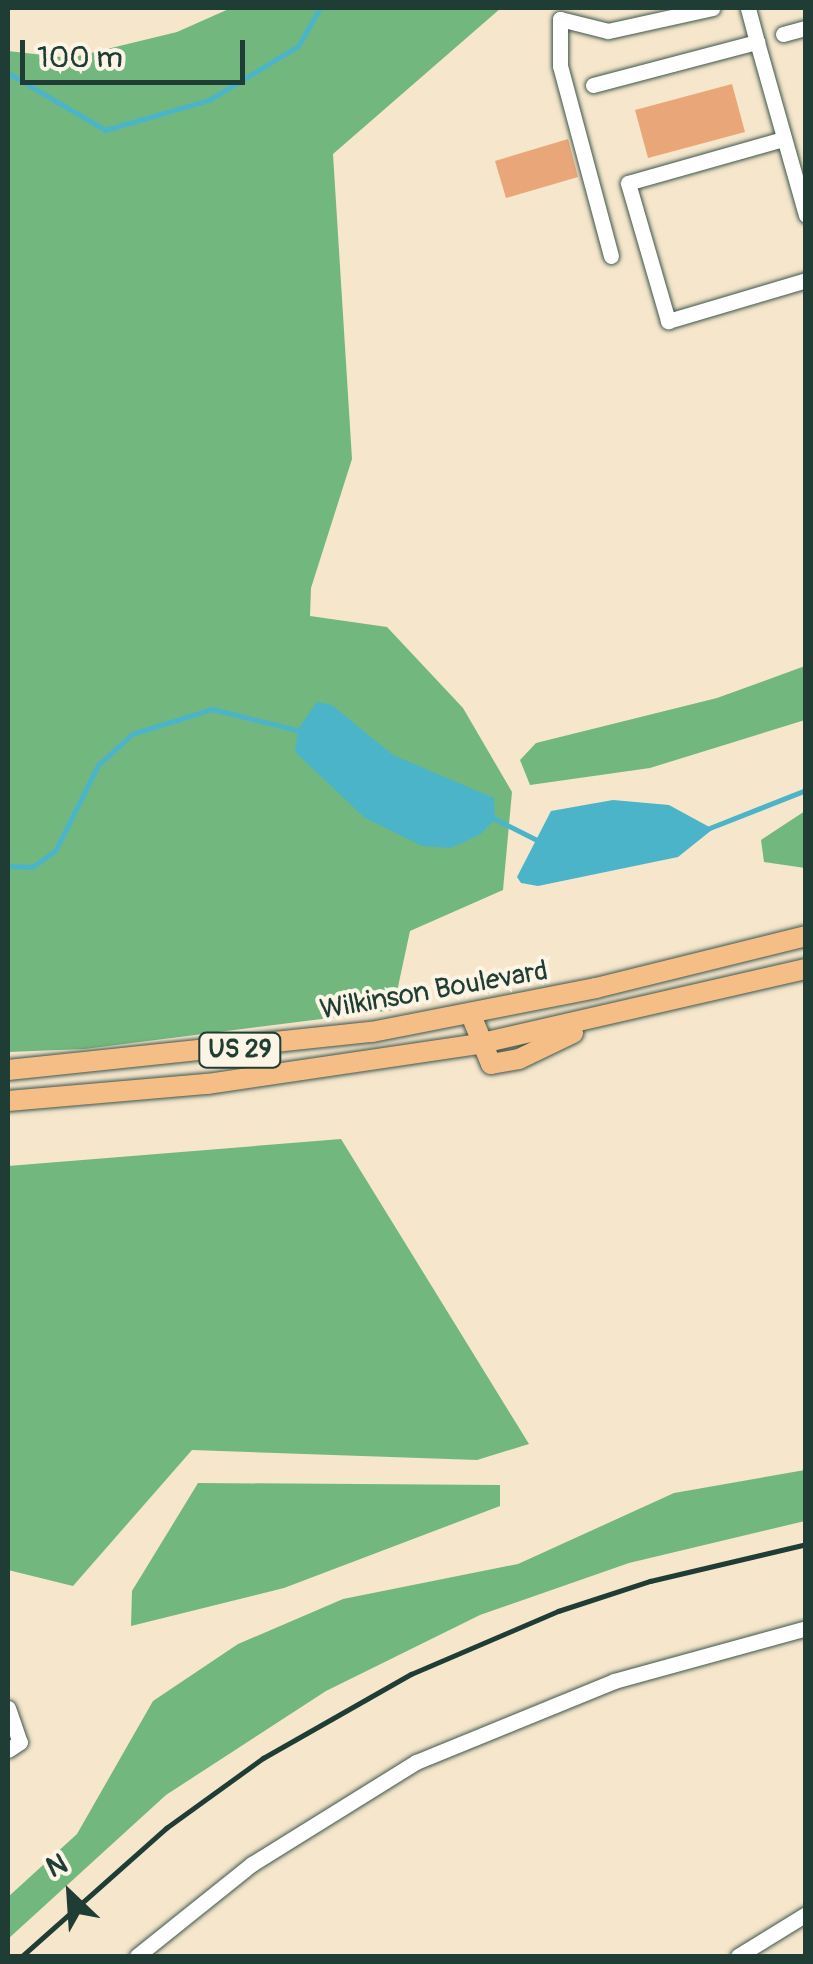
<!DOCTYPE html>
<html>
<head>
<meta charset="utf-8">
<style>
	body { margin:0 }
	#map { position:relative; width:813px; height:1964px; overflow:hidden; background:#f5e6cc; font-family:Pangolin,sans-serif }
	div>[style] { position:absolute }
	.forest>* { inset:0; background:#72b87e }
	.water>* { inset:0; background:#4bb4c9 }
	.stream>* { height:5px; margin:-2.5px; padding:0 2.5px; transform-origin:2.5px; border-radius:2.5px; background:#4bb4c9 }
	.building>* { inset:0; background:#e9a779 }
	.roads { filter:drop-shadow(0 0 2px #3f564b) drop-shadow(0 0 2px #3f564b) }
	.minor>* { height:15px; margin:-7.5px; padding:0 7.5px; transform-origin:7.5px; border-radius:7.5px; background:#fff }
	.major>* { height:20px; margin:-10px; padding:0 10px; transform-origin:10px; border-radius:10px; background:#f5be86 }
	.rail>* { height:5px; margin:-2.5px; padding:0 2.5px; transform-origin:2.5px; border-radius:2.5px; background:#1f3d34 }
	span { translate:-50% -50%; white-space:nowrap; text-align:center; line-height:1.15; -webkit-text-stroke:8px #fcf5e5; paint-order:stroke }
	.shield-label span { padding:2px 8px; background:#fcf5e5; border:2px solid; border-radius:8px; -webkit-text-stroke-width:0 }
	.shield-label { font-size:25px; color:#1f3d34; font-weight:700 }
	.street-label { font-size:28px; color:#1f3d34 }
	.frame { position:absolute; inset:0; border:10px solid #1f3d34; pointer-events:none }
	.north { position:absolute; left:20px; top:1844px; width:100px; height:100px; -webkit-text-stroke:8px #fcf5e5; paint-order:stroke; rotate:335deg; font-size:28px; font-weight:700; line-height:40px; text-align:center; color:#1f3d34 }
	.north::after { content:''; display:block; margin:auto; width:35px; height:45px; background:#1f3d34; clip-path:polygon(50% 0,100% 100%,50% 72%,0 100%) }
	.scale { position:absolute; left:20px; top:40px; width:225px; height:45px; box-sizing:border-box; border:5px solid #1f3d34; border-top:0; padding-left:12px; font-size:30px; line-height:35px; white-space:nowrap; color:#1f3d34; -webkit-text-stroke:8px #fcf5e5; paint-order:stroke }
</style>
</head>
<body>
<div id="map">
	<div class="forest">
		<div style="clip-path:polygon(231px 8px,501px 8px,333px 154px,352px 459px,311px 588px,310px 616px,387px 627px,463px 708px,512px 792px,503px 890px,410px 931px,393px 1010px,85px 1049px,8px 1052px,8px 51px,70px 58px,177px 32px)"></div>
		<div style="clip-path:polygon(805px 666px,805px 720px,650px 768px,530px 785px,520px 760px,536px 743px,717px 698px)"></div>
		<div style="clip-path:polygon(805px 811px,805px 868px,764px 862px,761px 840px)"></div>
		<div style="clip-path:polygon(341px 1139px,529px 1444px,477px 1460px,192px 1450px,73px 1586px,8px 1570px,8px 1166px)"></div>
		<div style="clip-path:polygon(805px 1470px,805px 1521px,629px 1563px,480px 1615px,326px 1691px,166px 1795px,8px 1939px,8px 1897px,77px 1834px,153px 1701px,238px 1644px,343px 1599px,518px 1564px,674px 1493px)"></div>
		<div style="clip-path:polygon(198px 1483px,500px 1485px,500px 1506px,284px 1588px,131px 1626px,132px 1591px)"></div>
	</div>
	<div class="water">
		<div style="clip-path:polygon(317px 702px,332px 705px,393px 755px,494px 798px,495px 819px,481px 834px,451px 848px,422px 846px,365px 818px,295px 752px,298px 729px)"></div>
		<div style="clip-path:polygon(613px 800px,669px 805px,713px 829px,678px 857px,538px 886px,521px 883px,517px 877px,551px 811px)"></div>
	</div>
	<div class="stream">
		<div style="left:8px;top:73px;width:113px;rotate:30.4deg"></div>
		<div style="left:105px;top:130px;width:108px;rotate:-16.1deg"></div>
		<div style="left:209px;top:100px;width:104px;rotate:-31.2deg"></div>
		<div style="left:298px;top:46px;width:44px;rotate:-59.9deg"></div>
		<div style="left:493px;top:818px;width:49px;rotate:26.6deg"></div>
		<div style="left:707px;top:829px;width:106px;rotate:-21.5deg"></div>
		<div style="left:8px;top:866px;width:24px;rotate:2deg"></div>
		<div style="left:32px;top:867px;width:28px;rotate:-35deg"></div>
		<div style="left:55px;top:851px;width:96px;rotate:-63.4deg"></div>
		<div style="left:98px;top:765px;width:46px;rotate:-42.4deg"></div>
		<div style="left:132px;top:734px;width:84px;rotate:-17.4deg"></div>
		<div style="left:212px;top:709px;width:92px;rotate:13.9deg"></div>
	</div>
	<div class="building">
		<div style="clip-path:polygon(732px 84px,745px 132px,648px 158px,635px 110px)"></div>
		<div style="clip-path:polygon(568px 139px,578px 177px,506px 198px,495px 161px)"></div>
	</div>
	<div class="roads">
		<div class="minor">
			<div style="left:783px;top:34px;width:24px;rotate:-15deg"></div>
			<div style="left:757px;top:42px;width:180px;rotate:74.2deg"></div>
			<div style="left:593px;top:85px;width:170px;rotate:-14.7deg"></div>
			<div style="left:757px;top:42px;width:35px;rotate:-105deg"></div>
			<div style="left:783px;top:139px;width:161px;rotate:164.2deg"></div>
			<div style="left:628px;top:183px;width:144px;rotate:73.8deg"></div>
			<div style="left:668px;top:321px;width:144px;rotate:-16.5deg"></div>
			<div style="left:611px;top:256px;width:197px;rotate:-105deg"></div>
			<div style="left:560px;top:66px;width:47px;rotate:-90deg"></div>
			<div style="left:560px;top:19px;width:49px;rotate:14deg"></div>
			<div style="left:608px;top:31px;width:107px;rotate:-12.4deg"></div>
			<div style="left:8px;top:1708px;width:36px;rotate:71deg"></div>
			<div style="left:20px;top:1742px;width:14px;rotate:146deg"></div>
			<div style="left:137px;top:1956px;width:147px;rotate:-38.7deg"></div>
			<div style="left:252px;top:1864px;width:193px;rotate:-31.9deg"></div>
			<div style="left:416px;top:1762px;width:214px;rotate:-22.2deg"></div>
			<div style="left:614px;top:1681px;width:199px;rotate:-15.4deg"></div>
			<div style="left:738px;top:1956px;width:80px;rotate:-31.7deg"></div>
		</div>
		<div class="major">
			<div style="left:471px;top:1015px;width:53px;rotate:67.8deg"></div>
			<div style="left:491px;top:1064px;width:28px;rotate:-10deg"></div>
			<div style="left:519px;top:1059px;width:60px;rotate:-25.7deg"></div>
			<div style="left:8px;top:1070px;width:366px;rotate:-6deg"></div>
			<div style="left:372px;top:1032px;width:228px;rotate:-11.1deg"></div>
			<div style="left:596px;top:988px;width:216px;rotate:-13.9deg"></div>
			<div style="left:8px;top:1101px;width:201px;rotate:-4.9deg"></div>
			<div style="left:208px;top:1084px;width:273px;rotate:-8.4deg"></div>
			<div style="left:478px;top:1044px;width:336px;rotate:-12.9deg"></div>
		</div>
	</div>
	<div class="rail">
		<div style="left:22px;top:1956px;width:193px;rotate:-41.6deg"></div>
		<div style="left:166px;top:1828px;width:120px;rotate:-35.8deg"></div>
		<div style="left:263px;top:1758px;width:170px;rotate:-29.6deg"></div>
		<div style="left:411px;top:1674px;width:160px;rotate:-23.2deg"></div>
		<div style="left:558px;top:1611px;width:97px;rotate:-18.1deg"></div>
		<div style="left:650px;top:1581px;width:160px;rotate:-13.3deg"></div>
	</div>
	<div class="shield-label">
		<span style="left:240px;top:1050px">US 29</span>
	</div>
	<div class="street-label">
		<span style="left:434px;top:991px;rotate:-10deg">Wilkinson Boulevard</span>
	</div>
	<div class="frame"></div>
	<div class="north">N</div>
	<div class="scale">100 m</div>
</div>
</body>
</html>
